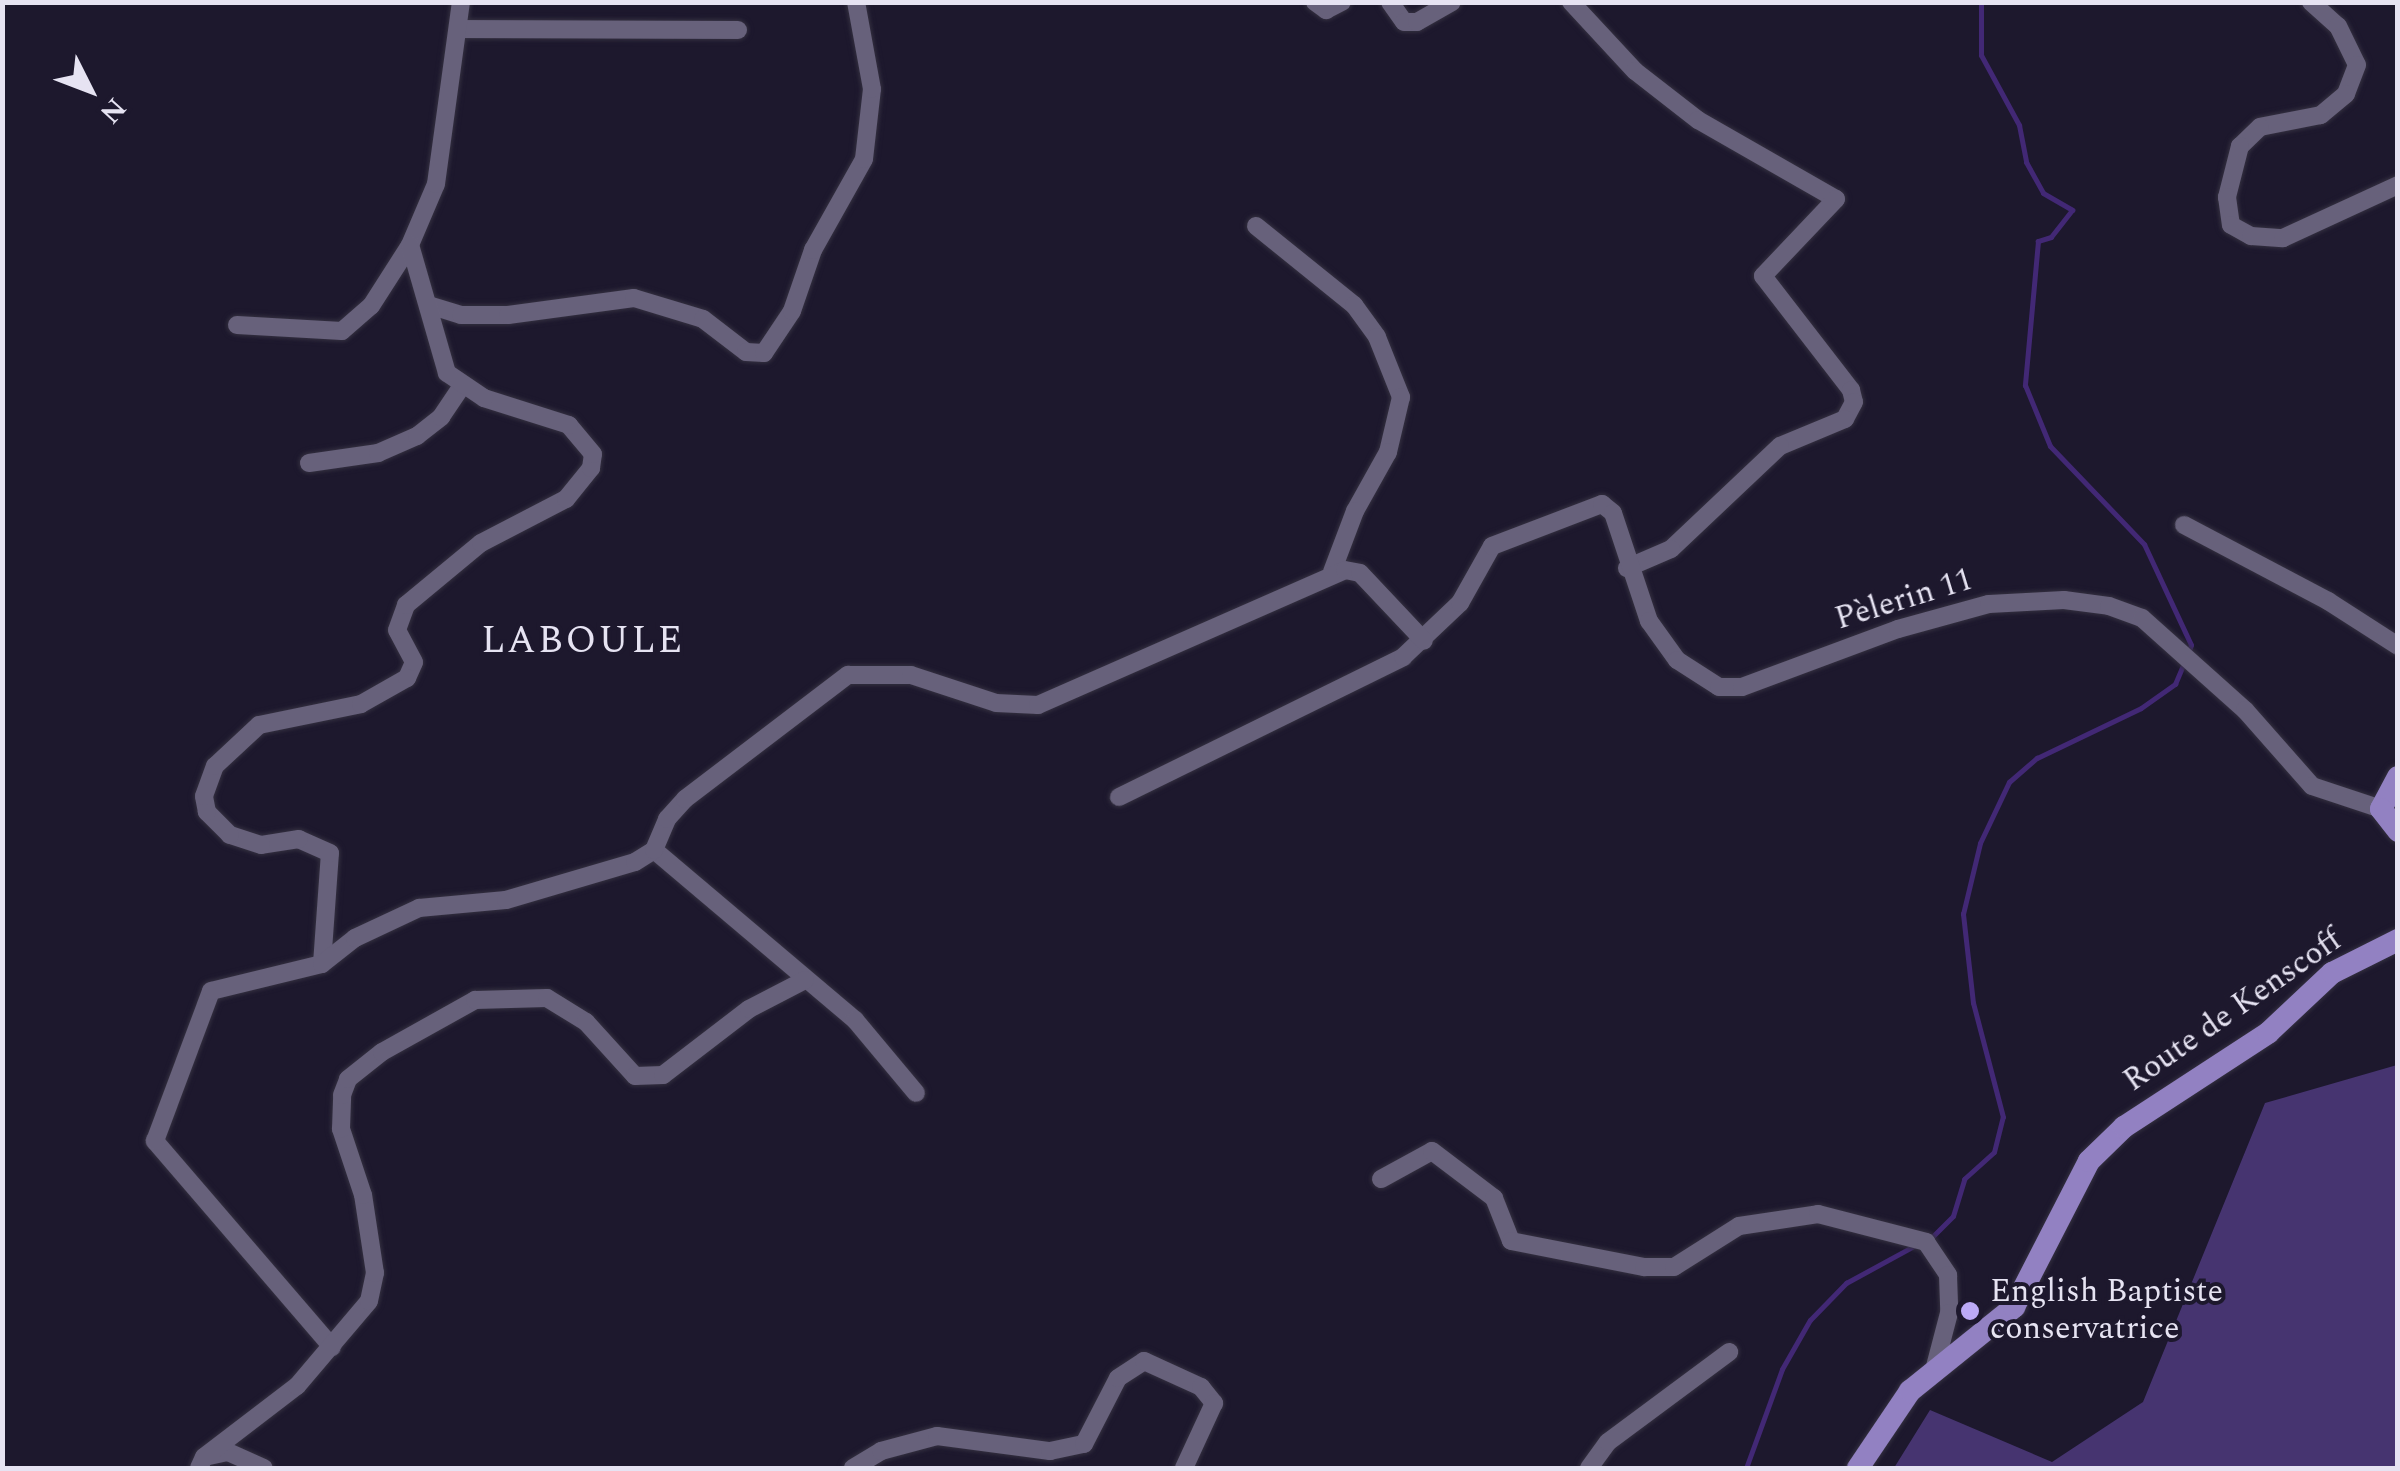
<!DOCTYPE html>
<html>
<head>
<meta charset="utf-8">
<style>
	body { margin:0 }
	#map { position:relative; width:2400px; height:1471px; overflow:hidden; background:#1d182d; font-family:Spectral,serif }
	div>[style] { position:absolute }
	.green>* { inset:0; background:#463470 }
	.stream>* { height:5px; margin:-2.5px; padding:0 2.5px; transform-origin:2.5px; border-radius:2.5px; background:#422875 }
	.roads { filter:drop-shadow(0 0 2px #343040) drop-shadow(0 0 2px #343040) }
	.minor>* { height:18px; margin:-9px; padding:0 9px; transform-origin:9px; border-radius:9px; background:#67617b }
	.major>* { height:22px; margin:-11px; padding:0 11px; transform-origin:11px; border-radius:11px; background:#9281c2 }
	.dots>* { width:28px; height:28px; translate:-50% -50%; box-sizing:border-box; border:5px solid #1d182d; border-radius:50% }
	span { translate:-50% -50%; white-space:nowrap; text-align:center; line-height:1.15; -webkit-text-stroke:8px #1d182d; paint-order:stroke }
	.street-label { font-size:32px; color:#e6e3f2 }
	.poi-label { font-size:32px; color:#e6e3f2 }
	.left { translate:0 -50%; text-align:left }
	.quarter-label { font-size:38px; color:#e6e3f2; letter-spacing:2.5px }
	.frame { position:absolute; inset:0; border:5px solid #e6e3f2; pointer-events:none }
	.north { position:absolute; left:40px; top:40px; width:100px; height:100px; -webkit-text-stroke:8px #1d182d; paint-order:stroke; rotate:132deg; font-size:28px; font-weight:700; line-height:40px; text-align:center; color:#e6e3f2 }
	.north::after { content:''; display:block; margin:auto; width:35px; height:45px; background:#e6e3f2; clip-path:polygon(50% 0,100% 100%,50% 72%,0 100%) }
</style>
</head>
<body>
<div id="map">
	<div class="green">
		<div style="clip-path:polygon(2397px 1065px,2397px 1468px,1894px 1468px,1930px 1410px,2052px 1462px,2143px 1402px,2265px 1103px)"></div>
	</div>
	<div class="stream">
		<div style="left:1981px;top:2px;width:53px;rotate:90deg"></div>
		<div style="left:1981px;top:55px;width:80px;rotate:61.5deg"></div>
		<div style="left:2019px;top:125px;width:38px;rotate:79deg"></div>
		<div style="left:2026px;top:162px;width:35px;rotate:61deg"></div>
		<div style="left:2043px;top:193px;width:34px;rotate:30deg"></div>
		<div style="left:2072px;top:210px;width:34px;rotate:128deg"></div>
		<div style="left:2051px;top:237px;width:14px;rotate:163deg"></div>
		<div style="left:2038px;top:241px;width:145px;rotate:95.2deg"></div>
		<div style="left:2025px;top:385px;width:66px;rotate:67.7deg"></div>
		<div style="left:2050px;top:446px;width:136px;rotate:46.2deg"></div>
		<div style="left:2144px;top:544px;width:111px;rotate:65deg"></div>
		<div style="left:2191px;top:645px;width:9px;rotate:111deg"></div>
		<div style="left:1929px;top:1240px;width:34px;rotate:-45deg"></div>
		<div style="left:1953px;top:1216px;width:39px;rotate:-73deg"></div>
		<div style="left:1964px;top:1179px;width:40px;rotate:-42deg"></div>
		<div style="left:1994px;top:1152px;width:36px;rotate:-76deg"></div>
		<div style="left:2003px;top:1117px;width:118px;rotate:-104.7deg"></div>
		<div style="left:1973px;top:1003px;width:90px;rotate:-96.4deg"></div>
		<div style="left:1963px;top:914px;width:73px;rotate:-76.5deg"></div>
		<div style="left:1980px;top:843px;width:68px;rotate:-64.6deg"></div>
		<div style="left:2009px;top:782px;width:37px;rotate:-41deg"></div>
		<div style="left:2037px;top:758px;width:115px;rotate:-25.7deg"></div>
		<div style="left:2141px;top:708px;width:42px;rotate:-35.2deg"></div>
		<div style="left:2175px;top:684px;width:23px;rotate:-67deg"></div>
		<div style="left:1746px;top:1468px;width:105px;rotate:-70deg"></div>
		<div style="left:1782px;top:1369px;width:56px;rotate:-60.3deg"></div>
		<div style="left:1810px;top:1320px;width:52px;rotate:-45.8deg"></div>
		<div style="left:1846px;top:1283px;width:77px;rotate:-28.6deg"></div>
	</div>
	<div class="roads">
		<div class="minor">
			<div style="left:1315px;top:2px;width:14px;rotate:36deg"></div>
			<div style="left:1326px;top:10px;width:18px;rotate:-27deg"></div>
			<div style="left:1390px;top:2px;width:24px;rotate:55deg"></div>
			<div style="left:1404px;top:22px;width:13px"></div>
			<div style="left:1417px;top:22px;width:40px;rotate:-29.7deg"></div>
			<div style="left:1571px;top:2px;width:94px;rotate:47.2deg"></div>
			<div style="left:1635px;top:71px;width:80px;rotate:37.9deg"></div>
			<div style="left:1698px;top:120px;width:159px;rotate:29.8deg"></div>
			<div style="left:1836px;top:199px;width:106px;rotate:133.5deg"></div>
			<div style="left:1763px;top:276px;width:144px;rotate:52.3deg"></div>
			<div style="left:1851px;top:390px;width:12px;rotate:76deg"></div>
			<div style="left:1854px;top:402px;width:19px;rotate:118deg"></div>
			<div style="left:1845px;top:419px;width:70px;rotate:157.4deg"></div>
			<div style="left:1780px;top:446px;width:150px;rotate:136.6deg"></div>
			<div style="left:1671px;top:549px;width:48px;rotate:156.6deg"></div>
			<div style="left:2311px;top:2px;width:36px;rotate:42deg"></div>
			<div style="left:2338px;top:26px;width:43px;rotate:64deg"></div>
			<div style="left:2357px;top:65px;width:31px;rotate:111deg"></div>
			<div style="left:2346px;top:94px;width:33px;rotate:140deg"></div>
			<div style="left:2321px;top:115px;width:62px;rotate:168.9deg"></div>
			<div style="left:2260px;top:127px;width:28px;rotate:136deg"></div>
			<div style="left:2240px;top:146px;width:53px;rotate:104.3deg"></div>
			<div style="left:2227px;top:197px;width:28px;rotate:82deg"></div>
			<div style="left:2231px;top:225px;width:23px;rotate:29deg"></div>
			<div style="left:2251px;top:236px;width:32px;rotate:4deg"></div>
			<div style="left:2283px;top:238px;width:127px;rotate:-24.7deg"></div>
			<div style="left:459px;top:29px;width:279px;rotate:0.2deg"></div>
			<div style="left:1256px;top:226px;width:126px;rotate:38.9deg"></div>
			<div style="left:1354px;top:305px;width:39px;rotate:54deg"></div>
			<div style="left:1377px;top:337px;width:65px;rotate:68.2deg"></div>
			<div style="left:1401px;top:397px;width:57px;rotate:103.3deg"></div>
			<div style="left:1388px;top:452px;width:68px;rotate:119.2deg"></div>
			<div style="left:1355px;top:511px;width:65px;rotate:110.7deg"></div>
			<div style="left:432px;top:306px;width:30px;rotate:17deg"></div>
			<div style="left:461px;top:315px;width:47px"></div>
			<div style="left:508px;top:315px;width:127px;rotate:-7.7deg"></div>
			<div style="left:634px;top:298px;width:72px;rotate:16.9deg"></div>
			<div style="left:703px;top:319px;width:54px;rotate:37.5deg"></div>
			<div style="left:746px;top:352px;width:18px;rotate:3deg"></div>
			<div style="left:764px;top:353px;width:50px;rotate:-56.3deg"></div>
			<div style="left:792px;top:311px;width:65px;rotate:-71deg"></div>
			<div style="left:813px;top:250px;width:104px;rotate:-60.7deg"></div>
			<div style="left:864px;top:159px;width:70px;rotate:-83.5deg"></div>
			<div style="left:872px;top:89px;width:88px;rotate:-100.4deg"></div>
			<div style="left:237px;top:325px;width:105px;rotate:3.3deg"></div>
			<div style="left:342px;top:331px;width:38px;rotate:-41deg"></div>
			<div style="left:371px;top:306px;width:72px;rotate:-57.4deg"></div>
			<div style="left:410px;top:245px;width:66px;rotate:-66.9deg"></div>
			<div style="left:436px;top:184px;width:184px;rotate:-82.2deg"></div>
			<div style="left:309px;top:463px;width:70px;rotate:-8.2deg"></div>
			<div style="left:378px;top:453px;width:43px;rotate:-23.6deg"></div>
			<div style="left:417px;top:436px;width:31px;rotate:-38deg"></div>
			<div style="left:441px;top:417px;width:36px;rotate:-56deg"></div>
			<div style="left:2184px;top:525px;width:163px;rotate:27.8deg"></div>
			<div style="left:2328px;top:601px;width:83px;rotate:32.7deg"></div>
			<div style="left:1119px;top:797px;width:317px;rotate:-26.2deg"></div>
			<div style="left:1403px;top:657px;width:79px;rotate:-43.5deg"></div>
			<div style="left:1460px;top:603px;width:65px;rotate:-60.7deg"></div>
			<div style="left:1492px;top:546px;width:118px;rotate:-20.9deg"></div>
			<div style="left:1602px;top:504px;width:14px;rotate:39deg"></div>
			<div style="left:1613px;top:513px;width:114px;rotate:71.6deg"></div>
			<div style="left:1649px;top:621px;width:48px;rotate:54.3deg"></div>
			<div style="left:1677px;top:660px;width:50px;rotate:32.7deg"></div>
			<div style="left:1719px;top:687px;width:23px"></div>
			<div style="left:1742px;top:687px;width:166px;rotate:-20.4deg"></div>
			<div style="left:1898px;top:629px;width:94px;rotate:-15.4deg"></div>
			<div style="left:1989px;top:604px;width:75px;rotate:-3.1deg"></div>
			<div style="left:2064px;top:600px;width:45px;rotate:7.6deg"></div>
			<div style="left:2109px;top:606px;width:35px;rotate:20deg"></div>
			<div style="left:2142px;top:618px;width:138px;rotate:41.8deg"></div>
			<div style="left:2245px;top:710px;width:101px;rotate:48.6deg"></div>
			<div style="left:2312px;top:786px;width:73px;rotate:18.4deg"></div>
			<div style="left:654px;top:850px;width:263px;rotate:40.2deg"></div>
			<div style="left:855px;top:1020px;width:95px;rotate:50.1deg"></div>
			<div style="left:322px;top:964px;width:111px;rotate:-85.9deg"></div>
			<div style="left:330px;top:853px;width:34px;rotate:-156deg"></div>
			<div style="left:299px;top:839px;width:38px;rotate:171deg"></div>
			<div style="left:261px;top:845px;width:33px;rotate:-162deg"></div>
			<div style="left:230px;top:835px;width:33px;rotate:-135deg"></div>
			<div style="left:207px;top:812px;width:16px;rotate:-101deg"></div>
			<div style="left:204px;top:796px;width:32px;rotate:-70deg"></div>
			<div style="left:215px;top:766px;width:60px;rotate:-43deg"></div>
			<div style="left:259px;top:725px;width:104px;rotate:-11.6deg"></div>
			<div style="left:361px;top:704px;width:53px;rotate:-29.5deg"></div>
			<div style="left:407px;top:678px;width:17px;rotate:-66deg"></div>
			<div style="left:414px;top:662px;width:36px;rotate:-118deg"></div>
			<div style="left:397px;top:630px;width:27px;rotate:-70deg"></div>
			<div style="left:406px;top:605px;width:97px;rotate:-39.6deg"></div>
			<div style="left:481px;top:543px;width:96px;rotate:-27.4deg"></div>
			<div style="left:566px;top:499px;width:40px;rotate:-51deg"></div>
			<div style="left:591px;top:468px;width:14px;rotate:-82deg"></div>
			<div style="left:593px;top:454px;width:38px;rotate:-130deg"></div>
			<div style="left:569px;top:425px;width:89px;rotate:-162.4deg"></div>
			<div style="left:484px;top:398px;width:45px;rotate:-146deg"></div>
			<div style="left:447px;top:373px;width:133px;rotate:-106.1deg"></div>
			<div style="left:1381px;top:1179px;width:58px;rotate:-28.8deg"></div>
			<div style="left:1432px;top:1151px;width:78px;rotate:37.2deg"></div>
			<div style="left:1494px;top:1198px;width:46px;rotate:68.4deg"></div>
			<div style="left:1511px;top:1241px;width:136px;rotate:11.1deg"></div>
			<div style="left:1644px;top:1267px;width:30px"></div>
			<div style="left:1674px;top:1267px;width:77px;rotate:-32.2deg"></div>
			<div style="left:1739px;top:1226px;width:80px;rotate:-8.6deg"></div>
			<div style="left:1818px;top:1214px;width:112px;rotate:14.5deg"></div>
			<div style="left:1926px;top:1242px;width:40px;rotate:56deg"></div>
			<div style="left:1948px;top:1275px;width:38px;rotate:88deg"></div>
			<div style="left:1949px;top:1313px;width:63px;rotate:104.7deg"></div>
			<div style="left:332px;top:1347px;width:272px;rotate:-130.7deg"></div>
			<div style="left:155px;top:1141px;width:160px;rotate:-69.5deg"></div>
			<div style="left:211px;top:991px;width:114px;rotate:-13.7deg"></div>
			<div style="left:322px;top:964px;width:42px;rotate:-38.2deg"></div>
			<div style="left:355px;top:938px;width:71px;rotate:-25.1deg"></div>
			<div style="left:419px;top:908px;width:87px;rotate:-5.3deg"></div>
			<div style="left:506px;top:900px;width:134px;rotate:-16.4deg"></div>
			<div style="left:635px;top:862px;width:22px;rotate:-32deg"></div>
			<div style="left:654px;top:850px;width:34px;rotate:-67deg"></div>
			<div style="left:667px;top:819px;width:27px;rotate:-48deg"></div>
			<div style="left:685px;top:799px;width:205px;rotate:-37.3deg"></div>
			<div style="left:848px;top:675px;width:63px"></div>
			<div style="left:911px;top:675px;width:89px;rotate:18.2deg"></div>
			<div style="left:996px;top:703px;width:42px;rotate:2.7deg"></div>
			<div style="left:1038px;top:705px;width:335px;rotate:-23.7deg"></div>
			<div style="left:1345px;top:570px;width:15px;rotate:11deg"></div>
			<div style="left:1360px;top:573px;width:93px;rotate:46.7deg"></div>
			<div style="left:209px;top:1456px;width:19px;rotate:-12deg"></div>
			<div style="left:228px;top:1452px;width:39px;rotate:24deg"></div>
			<div style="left:199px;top:1468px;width:12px;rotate:-66deg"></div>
			<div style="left:204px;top:1457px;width:117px;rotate:-37.4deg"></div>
			<div style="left:297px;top:1386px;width:111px;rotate:-49.7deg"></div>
			<div style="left:369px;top:1301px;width:29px;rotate:-78deg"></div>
			<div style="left:375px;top:1273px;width:79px;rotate:-98.7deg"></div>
			<div style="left:363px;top:1195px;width:70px;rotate:-108.4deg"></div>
			<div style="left:341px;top:1129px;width:34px;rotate:-88deg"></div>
			<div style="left:342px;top:1095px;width:17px;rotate:-69deg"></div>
			<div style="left:348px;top:1079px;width:43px;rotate:-38.5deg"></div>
			<div style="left:382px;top:1052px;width:107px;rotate:-29.2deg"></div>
			<div style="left:475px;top:1000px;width:72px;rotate:-1.6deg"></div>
			<div style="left:547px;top:998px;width:46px;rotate:31.6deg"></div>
			<div style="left:586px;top:1022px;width:73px;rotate:47.8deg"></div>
			<div style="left:635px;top:1076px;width:28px;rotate:-2deg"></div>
			<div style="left:663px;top:1075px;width:108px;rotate:-37.5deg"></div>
			<div style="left:749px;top:1009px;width:63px;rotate:-27.4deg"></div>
			<div style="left:853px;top:1468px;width:33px;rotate:-31deg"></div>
			<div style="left:881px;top:1451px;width:58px;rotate:-15deg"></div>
			<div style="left:937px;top:1436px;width:114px;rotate:7.6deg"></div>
			<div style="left:1050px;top:1451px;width:35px;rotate:-12deg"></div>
			<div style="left:1084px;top:1444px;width:74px;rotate:-62.7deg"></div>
			<div style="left:1118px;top:1378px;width:31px;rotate:-33deg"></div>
			<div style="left:1144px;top:1361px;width:63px;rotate:24.5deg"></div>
			<div style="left:1201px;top:1387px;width:21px;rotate:51deg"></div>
			<div style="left:1214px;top:1403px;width:72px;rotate:114.8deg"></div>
			<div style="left:1589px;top:1468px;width:32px;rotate:-54deg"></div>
			<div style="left:1608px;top:1442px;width:151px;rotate:-36.6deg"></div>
		</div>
		<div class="major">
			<div style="left:2398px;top:777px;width:36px;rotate:118deg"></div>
			<div style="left:2381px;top:809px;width:28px;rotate:52deg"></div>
			<div style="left:1858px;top:1468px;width:93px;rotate:-56deg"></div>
			<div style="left:1910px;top:1391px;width:134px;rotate:-38.9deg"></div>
			<div style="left:2014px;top:1307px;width:164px;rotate:-62.8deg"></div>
			<div style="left:2089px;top:1161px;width:49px;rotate:-44.2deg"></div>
			<div style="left:2124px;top:1127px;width:172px;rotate:-33.1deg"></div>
			<div style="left:2268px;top:1033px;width:88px;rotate:-43.2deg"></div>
			<div style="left:2332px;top:973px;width:74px;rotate:-26.6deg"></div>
		</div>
	</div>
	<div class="dots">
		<div style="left:1970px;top:1311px;background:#bcaaf6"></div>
	</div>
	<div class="street-label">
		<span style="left:1904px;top:600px;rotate:-17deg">Pèlerin 11</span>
		<span style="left:2233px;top:1011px;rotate:-35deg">Route de Kenscoff</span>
	</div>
	<div class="poi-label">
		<span class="left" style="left:1990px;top:1311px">English Baptiste<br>conservatrice</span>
	</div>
	<div class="quarter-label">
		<span style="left:583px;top:642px">LABOULE</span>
	</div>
	<div class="frame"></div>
	<div class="north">N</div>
</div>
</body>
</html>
